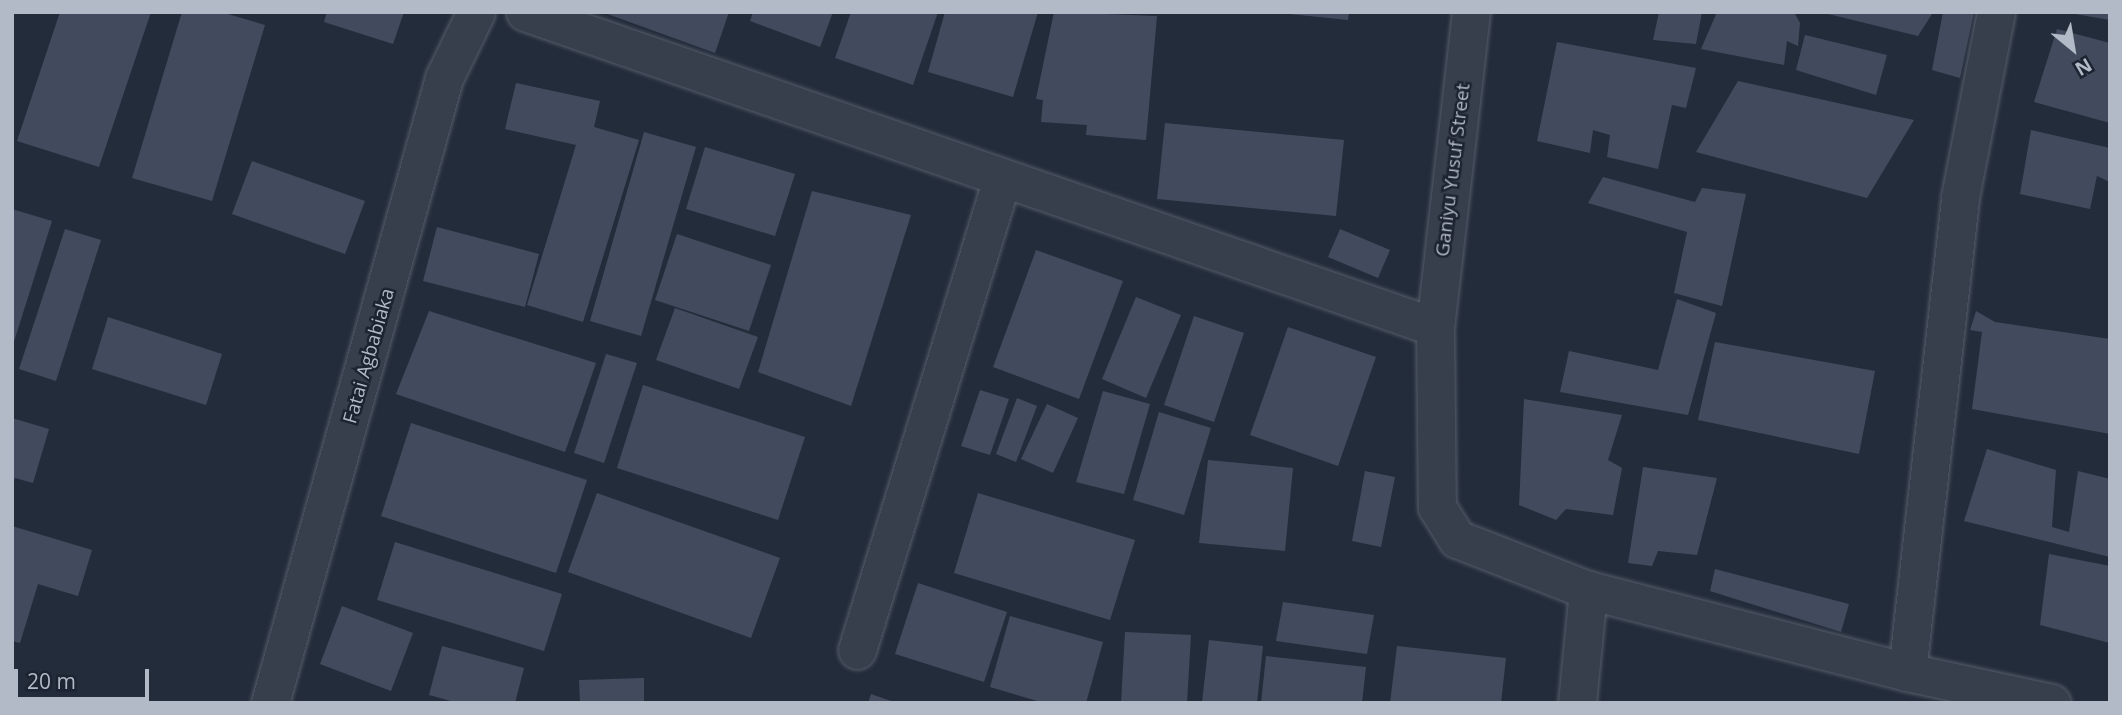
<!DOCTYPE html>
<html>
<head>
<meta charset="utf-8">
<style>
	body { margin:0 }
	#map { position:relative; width:2122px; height:715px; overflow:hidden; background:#232c3b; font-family:"Open Sans",sans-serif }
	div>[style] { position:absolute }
	.building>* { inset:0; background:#424b5d }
	.roads { filter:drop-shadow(0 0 2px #555c6a) drop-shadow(0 0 2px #555c6a) }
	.street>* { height:37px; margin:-18.5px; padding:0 18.5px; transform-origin:18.5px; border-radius:18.5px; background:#373e4c }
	span { translate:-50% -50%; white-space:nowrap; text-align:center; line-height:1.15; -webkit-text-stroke:5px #1c2331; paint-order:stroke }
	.street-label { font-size:19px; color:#b2b9c7 }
	.frame { position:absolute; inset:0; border:14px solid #b2b9c7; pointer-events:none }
	.north { position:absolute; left:2038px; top:14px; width:70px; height:70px; -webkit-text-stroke:5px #1c2331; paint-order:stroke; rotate:150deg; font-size:19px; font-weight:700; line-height:28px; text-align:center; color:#b2b9c7 }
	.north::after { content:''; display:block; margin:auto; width:24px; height:32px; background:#b2b9c7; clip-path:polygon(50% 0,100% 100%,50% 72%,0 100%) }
	.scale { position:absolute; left:14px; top:669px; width:135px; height:32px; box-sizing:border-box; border:4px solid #b2b9c7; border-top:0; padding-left:9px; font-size:21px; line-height:24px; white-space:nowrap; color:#b2b9c7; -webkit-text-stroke:5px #1c2331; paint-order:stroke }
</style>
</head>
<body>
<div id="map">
	<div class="building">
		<div style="clip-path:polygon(60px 12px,151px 12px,99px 167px,17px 141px)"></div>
		<div style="clip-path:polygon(182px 12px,221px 12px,265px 25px,212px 201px,132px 178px)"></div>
		<div style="clip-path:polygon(327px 12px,404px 12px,393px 44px,324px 22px)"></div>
		<div style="clip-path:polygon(602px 12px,729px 12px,715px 53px)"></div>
		<div style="clip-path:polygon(753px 12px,833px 12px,820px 47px,750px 21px)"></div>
		<div style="clip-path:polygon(851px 12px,938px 12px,913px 85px,835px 58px)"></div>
		<div style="clip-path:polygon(945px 12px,1038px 12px,1013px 97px,928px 72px)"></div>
		<div style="clip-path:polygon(1054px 12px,1157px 16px,1146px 140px,1086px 135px,1087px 125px,1041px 122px,1043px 100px,1036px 99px)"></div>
		<div style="clip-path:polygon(1269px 12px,1349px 12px,1348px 20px)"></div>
		<div style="clip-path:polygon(1659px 12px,1702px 12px,1696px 44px,1653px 40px)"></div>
		<div style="clip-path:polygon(1717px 12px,1794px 12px,1800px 23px,1798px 46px,1787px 41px,1784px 65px,1701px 49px)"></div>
		<div style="clip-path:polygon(1820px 12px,1930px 12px,1932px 14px,1918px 36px)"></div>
		<div style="clip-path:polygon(1943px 12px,1974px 12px,1960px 78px,1932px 70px)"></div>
		<div style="clip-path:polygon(2075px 12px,2110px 12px,2110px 20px,2075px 14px)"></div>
		<div style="clip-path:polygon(2057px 29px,2110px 43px,2110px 123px,2034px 102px)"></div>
		<div style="clip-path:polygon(1805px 35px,1887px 55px,1876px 95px,1796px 70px)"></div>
		<div style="clip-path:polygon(1557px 42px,1696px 68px,1686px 108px,1672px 105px,1658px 169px,1607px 157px,1610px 135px,1593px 130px,1590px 153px,1537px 141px)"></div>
		<div style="clip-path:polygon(1738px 81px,1914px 120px,1867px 198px,1696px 152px)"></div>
		<div style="clip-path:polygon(516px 83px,600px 101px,594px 127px,639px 140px,583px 322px,527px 305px,576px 145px,505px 129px)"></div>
		<div style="clip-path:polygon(1165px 123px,1344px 140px,1336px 216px,1157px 199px)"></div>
		<div style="clip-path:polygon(2031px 130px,2110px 148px,2110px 182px,2097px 176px,2090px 209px,2020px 194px)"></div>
		<div style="clip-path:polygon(644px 132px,696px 147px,641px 336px,590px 321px)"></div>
		<div style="clip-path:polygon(705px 147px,795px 174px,775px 236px,686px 209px)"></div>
		<div style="clip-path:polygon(252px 161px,365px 201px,345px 254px,232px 214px)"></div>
		<div style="clip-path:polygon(1603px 177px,1695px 202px,1702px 188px,1746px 194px,1722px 306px,1674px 293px,1687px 232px,1588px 203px)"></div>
		<div style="clip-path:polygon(812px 191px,911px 215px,851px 406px,758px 372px)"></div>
		<div style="clip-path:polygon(12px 209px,52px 221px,13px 345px,12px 344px)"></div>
		<div style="clip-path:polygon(437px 227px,539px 254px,525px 307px,423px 281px)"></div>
		<div style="clip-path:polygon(65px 229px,101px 240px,56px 381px,19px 369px)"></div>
		<div style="clip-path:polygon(1340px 229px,1390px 250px,1378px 278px,1328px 257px)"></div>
		<div style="clip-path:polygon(677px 234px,771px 265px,749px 331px,655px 300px)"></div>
		<div style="clip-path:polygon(1036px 250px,1123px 281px,1079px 399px,993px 367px)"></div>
		<div style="clip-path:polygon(1136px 297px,1181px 315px,1146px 398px,1102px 379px)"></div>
		<div style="clip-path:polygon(1677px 299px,1716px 313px,1688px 415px,1560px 392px,1569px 351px,1658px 370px)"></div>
		<div style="clip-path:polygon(675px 308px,758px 337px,739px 389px,656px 360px)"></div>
		<div style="clip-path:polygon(429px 311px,596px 363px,565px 452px,396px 394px)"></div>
		<div style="clip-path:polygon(1976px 311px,1995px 322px,2110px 339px,2110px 434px,1972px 409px,1982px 332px,1970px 330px)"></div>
		<div style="clip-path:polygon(1194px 316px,1244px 333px,1214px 422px,1164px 405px)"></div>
		<div style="clip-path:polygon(108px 317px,222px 354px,206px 405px,92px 369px)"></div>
		<div style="clip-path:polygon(1288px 327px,1376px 357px,1338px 466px,1250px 435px)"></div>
		<div style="clip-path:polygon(1715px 342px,1875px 371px,1859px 454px,1698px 420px)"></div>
		<div style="clip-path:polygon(606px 354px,637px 363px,604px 463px,574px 453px)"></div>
		<div style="clip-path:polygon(643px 385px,805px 437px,778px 520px,617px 468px)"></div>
		<div style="clip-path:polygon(980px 390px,1009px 399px,990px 455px,961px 446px)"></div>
		<div style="clip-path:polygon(1103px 391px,1150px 404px,1124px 494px,1076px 482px)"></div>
		<div style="clip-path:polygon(1017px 398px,1037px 406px,1016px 462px,996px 454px)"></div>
		<div style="clip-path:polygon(1524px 399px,1622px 415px,1608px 460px,1622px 468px,1613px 515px,1566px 509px,1556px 520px,1519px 505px)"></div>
		<div style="clip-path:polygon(1047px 404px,1078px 418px,1053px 473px,1021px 459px)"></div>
		<div style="clip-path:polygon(1159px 412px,1211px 428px,1184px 515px,1133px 500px)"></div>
		<div style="clip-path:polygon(12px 418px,49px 429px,33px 483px,15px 478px,12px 485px)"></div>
		<div style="clip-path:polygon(411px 423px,587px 480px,556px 573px,381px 516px)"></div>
		<div style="clip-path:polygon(1987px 449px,2056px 470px,2052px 527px,2069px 532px,2078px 471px,2110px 479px,2110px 557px,1964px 521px)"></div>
		<div style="clip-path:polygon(1208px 460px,1293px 468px,1285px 551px,1199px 543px)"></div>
		<div style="clip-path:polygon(1643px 467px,1717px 478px,1697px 555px,1658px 551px,1652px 566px,1628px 563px)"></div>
		<div style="clip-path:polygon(1365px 471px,1395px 477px,1381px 547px,1352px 541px)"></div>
		<div style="clip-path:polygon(597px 493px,780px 558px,751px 638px,568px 572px)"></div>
		<div style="clip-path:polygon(978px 493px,1135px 540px,1110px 620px,954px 573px)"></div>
		<div style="clip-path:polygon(12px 526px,92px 550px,78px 596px,38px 584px,20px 643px,12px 641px)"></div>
		<div style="clip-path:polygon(395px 542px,562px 594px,544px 651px,377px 600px)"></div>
		<div style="clip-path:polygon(2049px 554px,2110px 566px,2110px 643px,2040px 625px)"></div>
		<div style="clip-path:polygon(1715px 569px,1849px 604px,1841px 632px,1710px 591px)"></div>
		<div style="clip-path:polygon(918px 583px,1007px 612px,984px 682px,895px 654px)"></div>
		<div style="clip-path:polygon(1283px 602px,1374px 615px,1367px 654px,1276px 641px)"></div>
		<div style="clip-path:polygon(342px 606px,413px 633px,391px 691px,320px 664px)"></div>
		<div style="clip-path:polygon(1010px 616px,1103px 642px,1086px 703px,1044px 703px,990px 687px)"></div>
		<div style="clip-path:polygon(1125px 632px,1191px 635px,1187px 703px,1121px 703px)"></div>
		<div style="clip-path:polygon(1209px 640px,1263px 646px,1257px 703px,1202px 703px)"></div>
		<div style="clip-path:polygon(442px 646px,524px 668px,515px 703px,458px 703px,429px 695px)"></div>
		<div style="clip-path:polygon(1397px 646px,1506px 658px,1501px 703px,1390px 703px)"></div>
		<div style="clip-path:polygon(1266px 656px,1366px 667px,1362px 703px,1261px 703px)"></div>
		<div style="clip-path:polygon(644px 678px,644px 703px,580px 703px,579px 680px)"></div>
		<div style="clip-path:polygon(871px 694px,894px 702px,894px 703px,868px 703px)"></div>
		<div style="clip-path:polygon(12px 698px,87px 700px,87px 703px,12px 703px)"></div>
	</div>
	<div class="roads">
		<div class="street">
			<div style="left:525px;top:12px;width:963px;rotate:19.09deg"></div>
			<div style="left:1471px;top:12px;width:317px;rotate:96.5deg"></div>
			<div style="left:1435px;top:327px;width:180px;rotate:89.4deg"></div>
			<div style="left:1437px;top:507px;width:38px;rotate:58deg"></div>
			<div style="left:1457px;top:539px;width:141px;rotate:21.3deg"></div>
			<div style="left:1588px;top:590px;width:329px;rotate:14.4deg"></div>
			<div style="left:1907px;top:672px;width:148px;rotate:12.1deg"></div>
			<div style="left:857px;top:650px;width:494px;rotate:-72.9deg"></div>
			<div style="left:1907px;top:672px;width:478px;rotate:-83.6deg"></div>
			<div style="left:1960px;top:197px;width:188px;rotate:-79deg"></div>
			<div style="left:270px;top:703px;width:649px;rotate:-74.44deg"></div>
			<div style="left:444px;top:78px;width:73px;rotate:-64.1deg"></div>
			<div style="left:1577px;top:703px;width:114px;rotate:-84.4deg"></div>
		</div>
	</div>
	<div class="street-label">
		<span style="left:1453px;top:170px;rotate:-83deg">Ganiyu Yusuf Street</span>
		<span style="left:369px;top:356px;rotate:-74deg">Fatai Agbabiaka</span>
	</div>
	<div class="frame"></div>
	<div class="north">N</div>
	<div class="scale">20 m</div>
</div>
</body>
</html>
